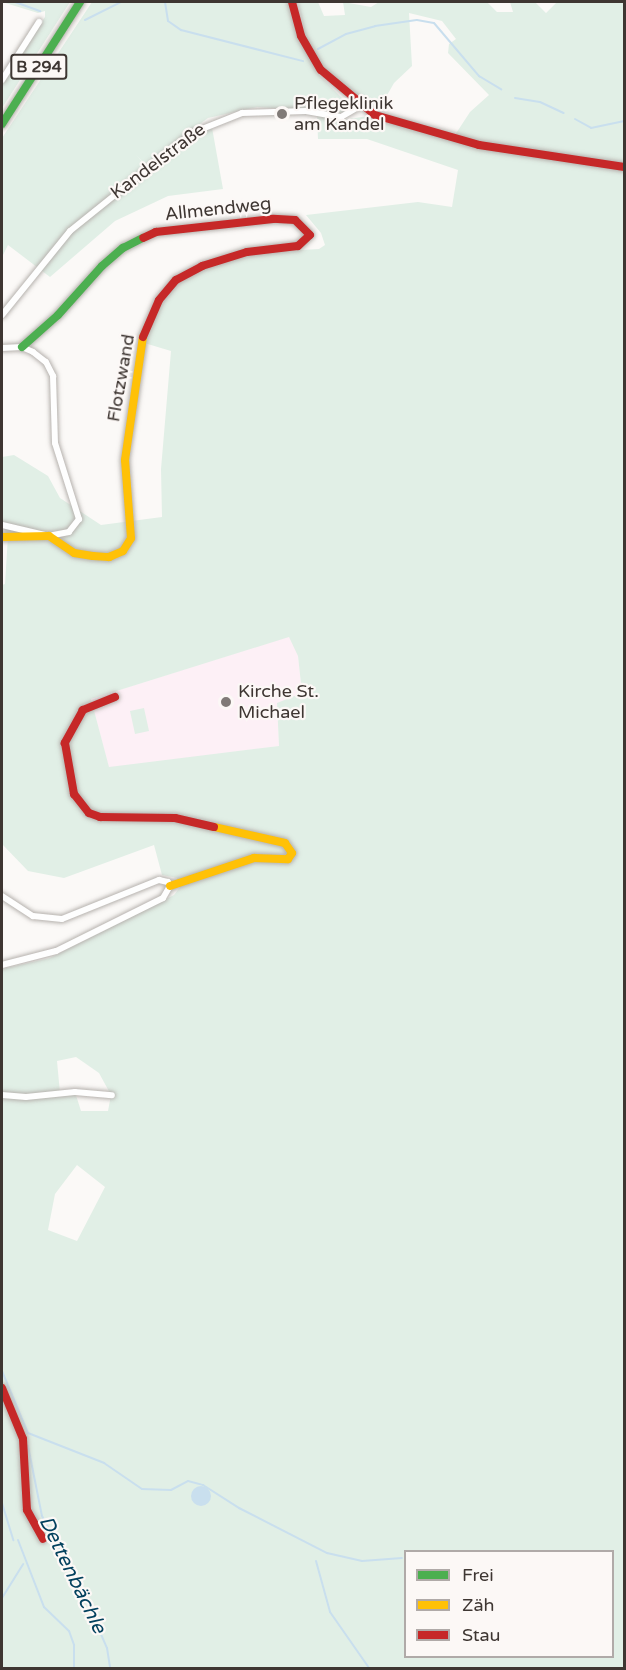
<!DOCTYPE html>
<html>
<head>
<meta charset="utf-8">
<style>
	body { margin:0 }
	#map { position:relative; width:626px; height:1670px; overflow:hidden; background:#fbf9f7; font-family:"Varela Round",sans-serif }
	div>[style] { position:absolute }
	.education>* { inset:0; background:#fdf0f6 }
	.green>* { inset:0; background:#e1efe6 }
	.water>* { inset:0; background:#c9dfee }
	.round { border-radius:50% }
	.stream>* { height:2px; margin:-1px; padding:0 1px; transform-origin:1px; border-radius:1px; background:#c9dfee }
	.roads { filter:drop-shadow(0 0 2px #b6b2ae) drop-shadow(0 0 2px #b6b2ae) }
	.street>* { height:6px; margin:-3px; padding:0 3px; transform-origin:3px; border-radius:3px; background:#fefefe }
	.fast>* { height:8px; margin:-4px; padding:0 4px; transform-origin:4px; border-radius:4px; background:#4caf50 }
	.slow>* { height:8px; margin:-4px; padding:0 4px; transform-origin:4px; border-radius:4px; background:#ffc107 }
	.jam>* { height:8px; margin:-4px; padding:0 4px; transform-origin:4px; border-radius:4px; background:#c62828 }
	.dots>* { width:16px; height:16px; translate:-50% -50%; box-sizing:border-box; border:3px solid #fcf8f6; border-radius:50% }
	span { translate:-50% -50%; white-space:nowrap; text-align:center; line-height:1.15; -webkit-text-stroke:4.5px #fcf8f6; paint-order:stroke }
	.shield-label span { padding:2px 4px; background:#fcf8f6; border:2px solid; border-radius:4px; -webkit-text-stroke-width:0 }
	.shield-label { font-size:16px; color:#3e3632; font-weight:700 }
	.poi-label { font-size:18px; color:#3e3632 }
	.left { translate:0 -50%; text-align:left }
	.street-label { font-size:18px; color:#3e3632 }
	.water-label { font-size:20px; color:#03415e; font-style:italic }
	.frame { position:absolute; inset:0; border:3px solid #3e3632; pointer-events:none }
	.legend { position:absolute; left:404px; top:1550px; width:210px; height:108px; box-sizing:border-box; background:#fcf8f6; border:2px solid #b0aaa8; margin:0; padding:8px 10px; list-style:none; font-size:18px; color:#3e3632 }
	.legend li { display:flex; align-items:center; gap:12px; height:30px }
	.legend b { width:30px; border:2px solid #b0aaa8 }
</style>
</head>
<body>
<div id="map">
	<div class="education">
		<div style="clip-path:polygon(290px 636px,298px 655px,302px 693px,277px 704px,279px 746px,109px 768px,91px 699px)"></div>
	</div>
	<div class="green">
		<div style="clip-path:polygon(2px 2px,70px 2px,2px 108px,2px 80px,45px 17px,45px 11px,38px 13px)"></div>
		<div style="clip-path:polygon(evenodd,92px 2px,288px 2px,296px 30px,304px 28px,298px 2px,318px 2px,324px 16px,345px 15px,343px 2px,371px 7px,379px 2px,487px 2px,497px 12px,513px 12px,510px 2px,535px 2px,546px 13px,557px 2px,624px 2px,624px 1668px,2px 1668px,2px 969px,50px 958px,174px 895px,180px 887px,177px 878px,162px 875px,154px 845px,64px 878px,28px 871px,2px 844px,2px 585px,5px 584px,8px 536px,2px 525px,2px 457px,14px 455px,48px 476px,60px 498px,101px 525px,162px 517px,161px 469px,171px 351px,141px 342px,147px 323px,176px 280px,235px 254px,319px 249px,325px 245px,321px 233px,306px 215px,418px 202px,452px 207px,458px 170px,367px 139px,318px 139px,317px 115px,342px 120px,375px 115px,453px 138px,470px 112px,489px 95px,448px 53px,449px 44px,456px 39px,442px 21px,409px 13px,412px 66px,394px 83px,378px 111px,358px 101px,323px 69px,316px 72px,350px 106px,346px 113px,257px 107px,208px 118px,145px 164px,136px 155px,146px 166px,211px 122px,223px 189px,168px 196px,115px 221px,50px 277px,8px 245px,2px 257px,2px 138px,92px 2px,289px 637px,298px 656px,302px 693px,277px 703px,279px 746px,109px 767px,91px 699px,289px 637px,92px 2px,76px 1057px,99px 1073px,111px 1095px,108px 1111px,81px 1111px,75px 1092px,60px 1093px,57px 1061px,76px 1057px,92px 2px,77px 1165px,105px 1187px,77px 1241px,48px 1230px,55px 1194px,77px 1165px,92px 2px,406px 1552px,612px 1552px,612px 1656px,406px 1656px,406px 1552px)"></div>
		<div style="clip-path:polygon(144px 708px,149px 731px,135px 734px,130px 711px)"></div>
	</div>
	<div class="water">
		<div class="round" style="left:191px;top:1486px;width:20px;height:20px"></div>
	</div>
	<div class="stream">
		<div style="left:15px;top:2px;width:27px;rotate:20deg"></div>
		<div style="left:165px;top:2px;width:19px;rotate:81deg"></div>
		<div style="left:168px;top:21px;width:16px;rotate:35deg"></div>
		<div style="left:181px;top:30px;width:126px;rotate:14.3deg"></div>
		<div style="left:85px;top:20px;width:40px;rotate:-26.6deg"></div>
		<div style="left:318px;top:49px;width:32px;rotate:-28deg"></div>
		<div style="left:346px;top:34px;width:30px;rotate:-15deg"></div>
		<div style="left:375px;top:26px;width:42px;rotate:-8.1deg"></div>
		<div style="left:417px;top:20px;width:17px;rotate:10deg"></div>
		<div style="left:434px;top:23px;width:70px;rotate:49.7deg"></div>
		<div style="left:479px;top:76px;width:26px;rotate:31deg"></div>
		<div style="left:515px;top:98px;width:25px;rotate:9deg"></div>
		<div style="left:540px;top:102px;width:26px;rotate:25deg"></div>
		<div style="left:575px;top:119px;width:18px;rotate:29deg"></div>
		<div style="left:591px;top:128px;width:34px;rotate:-12deg"></div>
		<div style="left:2px;top:1371px;width:67px;rotate:67.2deg"></div>
		<div style="left:28px;top:1433px;width:82px;rotate:21.5deg"></div>
		<div style="left:104px;top:1463px;width:46px;rotate:34.4deg"></div>
		<div style="left:142px;top:1489px;width:29px;rotate:2deg"></div>
		<div style="left:171px;top:1490px;width:19px;rotate:-28deg"></div>
		<div style="left:188px;top:1481px;width:16px;rotate:15deg"></div>
		<div style="left:203px;top:1485px;width:43px;rotate:32.6deg"></div>
		<div style="left:239px;top:1508px;width:99px;rotate:27.1deg"></div>
		<div style="left:327px;top:1553px;width:36px;rotate:13deg"></div>
		<div style="left:362px;top:1561px;width:40px;rotate:-4.3deg"></div>
		<div style="left:2px;top:1408px;width:9px;rotate:-77deg"></div>
		<div style="left:28px;top:1446px;width:71px;rotate:78.7deg"></div>
		<div style="left:42px;top:1516px;width:80px;rotate:61.5deg"></div>
		<div style="left:80px;top:1586px;width:68px;rotate:66.5deg"></div>
		<div style="left:107px;top:1648px;width:20px;rotate:81deg"></div>
		<div style="left:2px;top:1503px;width:39px;rotate:73deg"></div>
		<div style="left:18px;top:1540px;width:72px;rotate:68.8deg"></div>
		<div style="left:44px;top:1607px;width:35px;rotate:44deg"></div>
		<div style="left:69px;top:1631px;width:15px;rotate:70deg"></div>
		<div style="left:74px;top:1645px;width:23px;rotate:90deg"></div>
		<div style="left:316px;top:1561px;width:53px;rotate:74.6deg"></div>
		<div style="left:330px;top:1612px;width:68px;rotate:55.1deg"></div>
		<div style="left:2px;top:1598px;width:40px;rotate:-58deg"></div>
	</div>
	<div class="roads">
		<div class="street">
			<div style="left:2px;top:80px;width:69px;rotate:-57.5deg"></div>
			<div style="left:2px;top:315px;width:108px;rotate:-51deg"></div>
			<div style="left:70px;top:231px;width:156px;rotate:-38.8deg"></div>
			<div style="left:192px;top:133px;width:54px;rotate:-21.8deg"></div>
			<div style="left:242px;top:113px;width:64px;rotate:-1.8deg"></div>
			<div style="left:306px;top:111px;width:36px;rotate:10deg"></div>
			<div style="left:341px;top:117px;width:22px;rotate:-30deg"></div>
			<div style="left:2px;top:348px;width:20px;rotate:-3deg"></div>
			<div style="left:22px;top:347px;width:12px;rotate:24deg"></div>
			<div style="left:33px;top:352px;width:16px;rotate:38deg"></div>
			<div style="left:46px;top:362px;width:16px;rotate:63deg"></div>
			<div style="left:53px;top:376px;width:67px;rotate:88.3deg"></div>
			<div style="left:55px;top:443px;width:80px;rotate:72.5deg"></div>
			<div style="left:79px;top:519px;width:16px;rotate:128deg"></div>
			<div style="left:69px;top:532px;width:20px;rotate:169deg"></div>
			<div style="left:49px;top:536px;width:48px;rotate:-166.8deg"></div>
			<div style="left:2px;top:896px;width:37px;rotate:33deg"></div>
			<div style="left:33px;top:916px;width:29px;rotate:6deg"></div>
			<div style="left:62px;top:919px;width:105px;rotate:-21.9deg"></div>
			<div style="left:159px;top:880px;width:9px;rotate:13deg"></div>
			<div style="left:168px;top:882px;width:4px;rotate:63deg"></div>
			<div style="left:170px;top:886px;width:14px;rotate:120deg"></div>
			<div style="left:163px;top:898px;width:119px;rotate:153.6deg"></div>
			<div style="left:56px;top:951px;width:56px;rotate:165.5deg"></div>
			<div style="left:2px;top:1095px;width:24px;rotate:5deg"></div>
			<div style="left:26px;top:1097px;width:49px;rotate:-5.8deg"></div>
			<div style="left:75px;top:1092px;width:37px;rotate:5deg"></div>
		</div>
		<div class="fast">
			<div style="left:2px;top:124px;width:145px;rotate:-57.4deg"></div>
			<div style="left:22px;top:347px;width:48px;rotate:-41.6deg"></div>
			<div style="left:58px;top:315px;width:66px;rotate:-48.1deg"></div>
			<div style="left:102px;top:266px;width:28px;rotate:-41deg"></div>
			<div style="left:123px;top:248px;width:22px;rotate:-27deg"></div>
		</div>
		<div class="slow">
			<div style="left:2px;top:537px;width:47px;rotate:-1.2deg"></div>
			<div style="left:49px;top:536px;width:30px;rotate:34deg"></div>
			<div style="left:74px;top:553px;width:19px;rotate:9deg"></div>
			<div style="left:93px;top:556px;width:16px;rotate:4deg"></div>
			<div style="left:109px;top:557px;width:15px;rotate:-23deg"></div>
			<div style="left:123px;top:551px;width:15px;rotate:-58deg"></div>
			<div style="left:131px;top:538px;width:78px;rotate:-94.4deg"></div>
			<div style="left:125px;top:460px;width:124px;rotate:-81.7deg"></div>
			<div style="left:170px;top:886px;width:89px;rotate:-18.4deg"></div>
			<div style="left:254px;top:858px;width:34px;rotate:2deg"></div>
			<div style="left:288px;top:859px;width:7px;rotate:-56deg"></div>
			<div style="left:292px;top:853px;width:12px;rotate:-125deg"></div>
			<div style="left:285px;top:843px;width:73px;rotate:-167.3deg"></div>
		</div>
		<div class="jam">
			<div style="left:292px;top:2px;width:35px;rotate:75deg"></div>
			<div style="left:301px;top:36px;width:39px;rotate:60deg"></div>
			<div style="left:321px;top:70px;width:70px;rotate:39.8deg"></div>
			<div style="left:375px;top:115px;width:108px;rotate:16.1deg"></div>
			<div style="left:479px;top:145px;width:147px;rotate:8.6deg"></div>
			<div style="left:143px;top:337px;width:40px;rotate:-66.6deg"></div>
			<div style="left:159px;top:300px;width:26px;rotate:-50deg"></div>
			<div style="left:176px;top:280px;width:30px;rotate:-28deg"></div>
			<div style="left:202px;top:266px;width:47px;rotate:-17.3deg"></div>
			<div style="left:247px;top:252px;width:51px;rotate:-6.7deg"></div>
			<div style="left:298px;top:246px;width:16px;rotate:-43deg"></div>
			<div style="left:310px;top:235px;width:21px;rotate:-135deg"></div>
			<div style="left:295px;top:220px;width:22px;rotate:-177deg"></div>
			<div style="left:273px;top:219px;width:118px;rotate:173.7deg"></div>
			<div style="left:156px;top:232px;width:14px;rotate:155deg"></div>
			<div style="left:115px;top:697px;width:35px;rotate:158deg"></div>
			<div style="left:83px;top:710px;width:38px;rotate:119deg"></div>
			<div style="left:65px;top:743px;width:52px;rotate:80deg"></div>
			<div style="left:74px;top:794px;width:24px;rotate:52deg"></div>
			<div style="left:89px;top:813px;width:12px;rotate:20deg"></div>
			<div style="left:100px;top:817px;width:75px;rotate:0.8deg"></div>
			<div style="left:175px;top:818px;width:40px;rotate:13deg"></div>
			<div style="left:2px;top:1388px;width:55px;rotate:67.6deg"></div>
			<div style="left:23px;top:1439px;width:71px;rotate:86.8deg"></div>
			<div style="left:27px;top:1510px;width:33px;rotate:61deg"></div>
		</div>
	</div>
	<div class="dots">
		<div style="left:282px;top:114px;background:#807a77"></div>
		<div style="left:226px;top:702px;background:#807a77"></div>
	</div>
	<div class="shield-label">
		<span style="left:39px;top:67px">B 294</span>
	</div>
	<div class="poi-label">
		<span class="left" style="left:294px;top:114px">Pflegeklinik<br>am Kandel</span>
		<span class="left" style="left:238px;top:702px">Kirche St.<br>Michael</span>
	</div>
	<div class="street-label">
		<span style="left:158px;top:161px;rotate:-37deg">Kandelstraße</span>
		<span style="left:218px;top:209px;rotate:-6deg">Allmendweg</span>
		<span style="left:121px;top:378px;rotate:-80deg">Flotzwand</span>
	</div>
	<div class="water-label">
		<span style="left:72px;top:1575px;rotate:64deg">Dettenbächle</span>
	</div>
	<div class="frame"></div>
	<ul class="legend">
	<li><b style="height:8px;background:#4caf50"></b>Frei</li>
	<li><b style="height:8px;background:#ffc107"></b>Zäh</li>
	<li><b style="height:8px;background:#c62828"></b>Stau</li>
	</ul>
</div>
</body>
</html>
